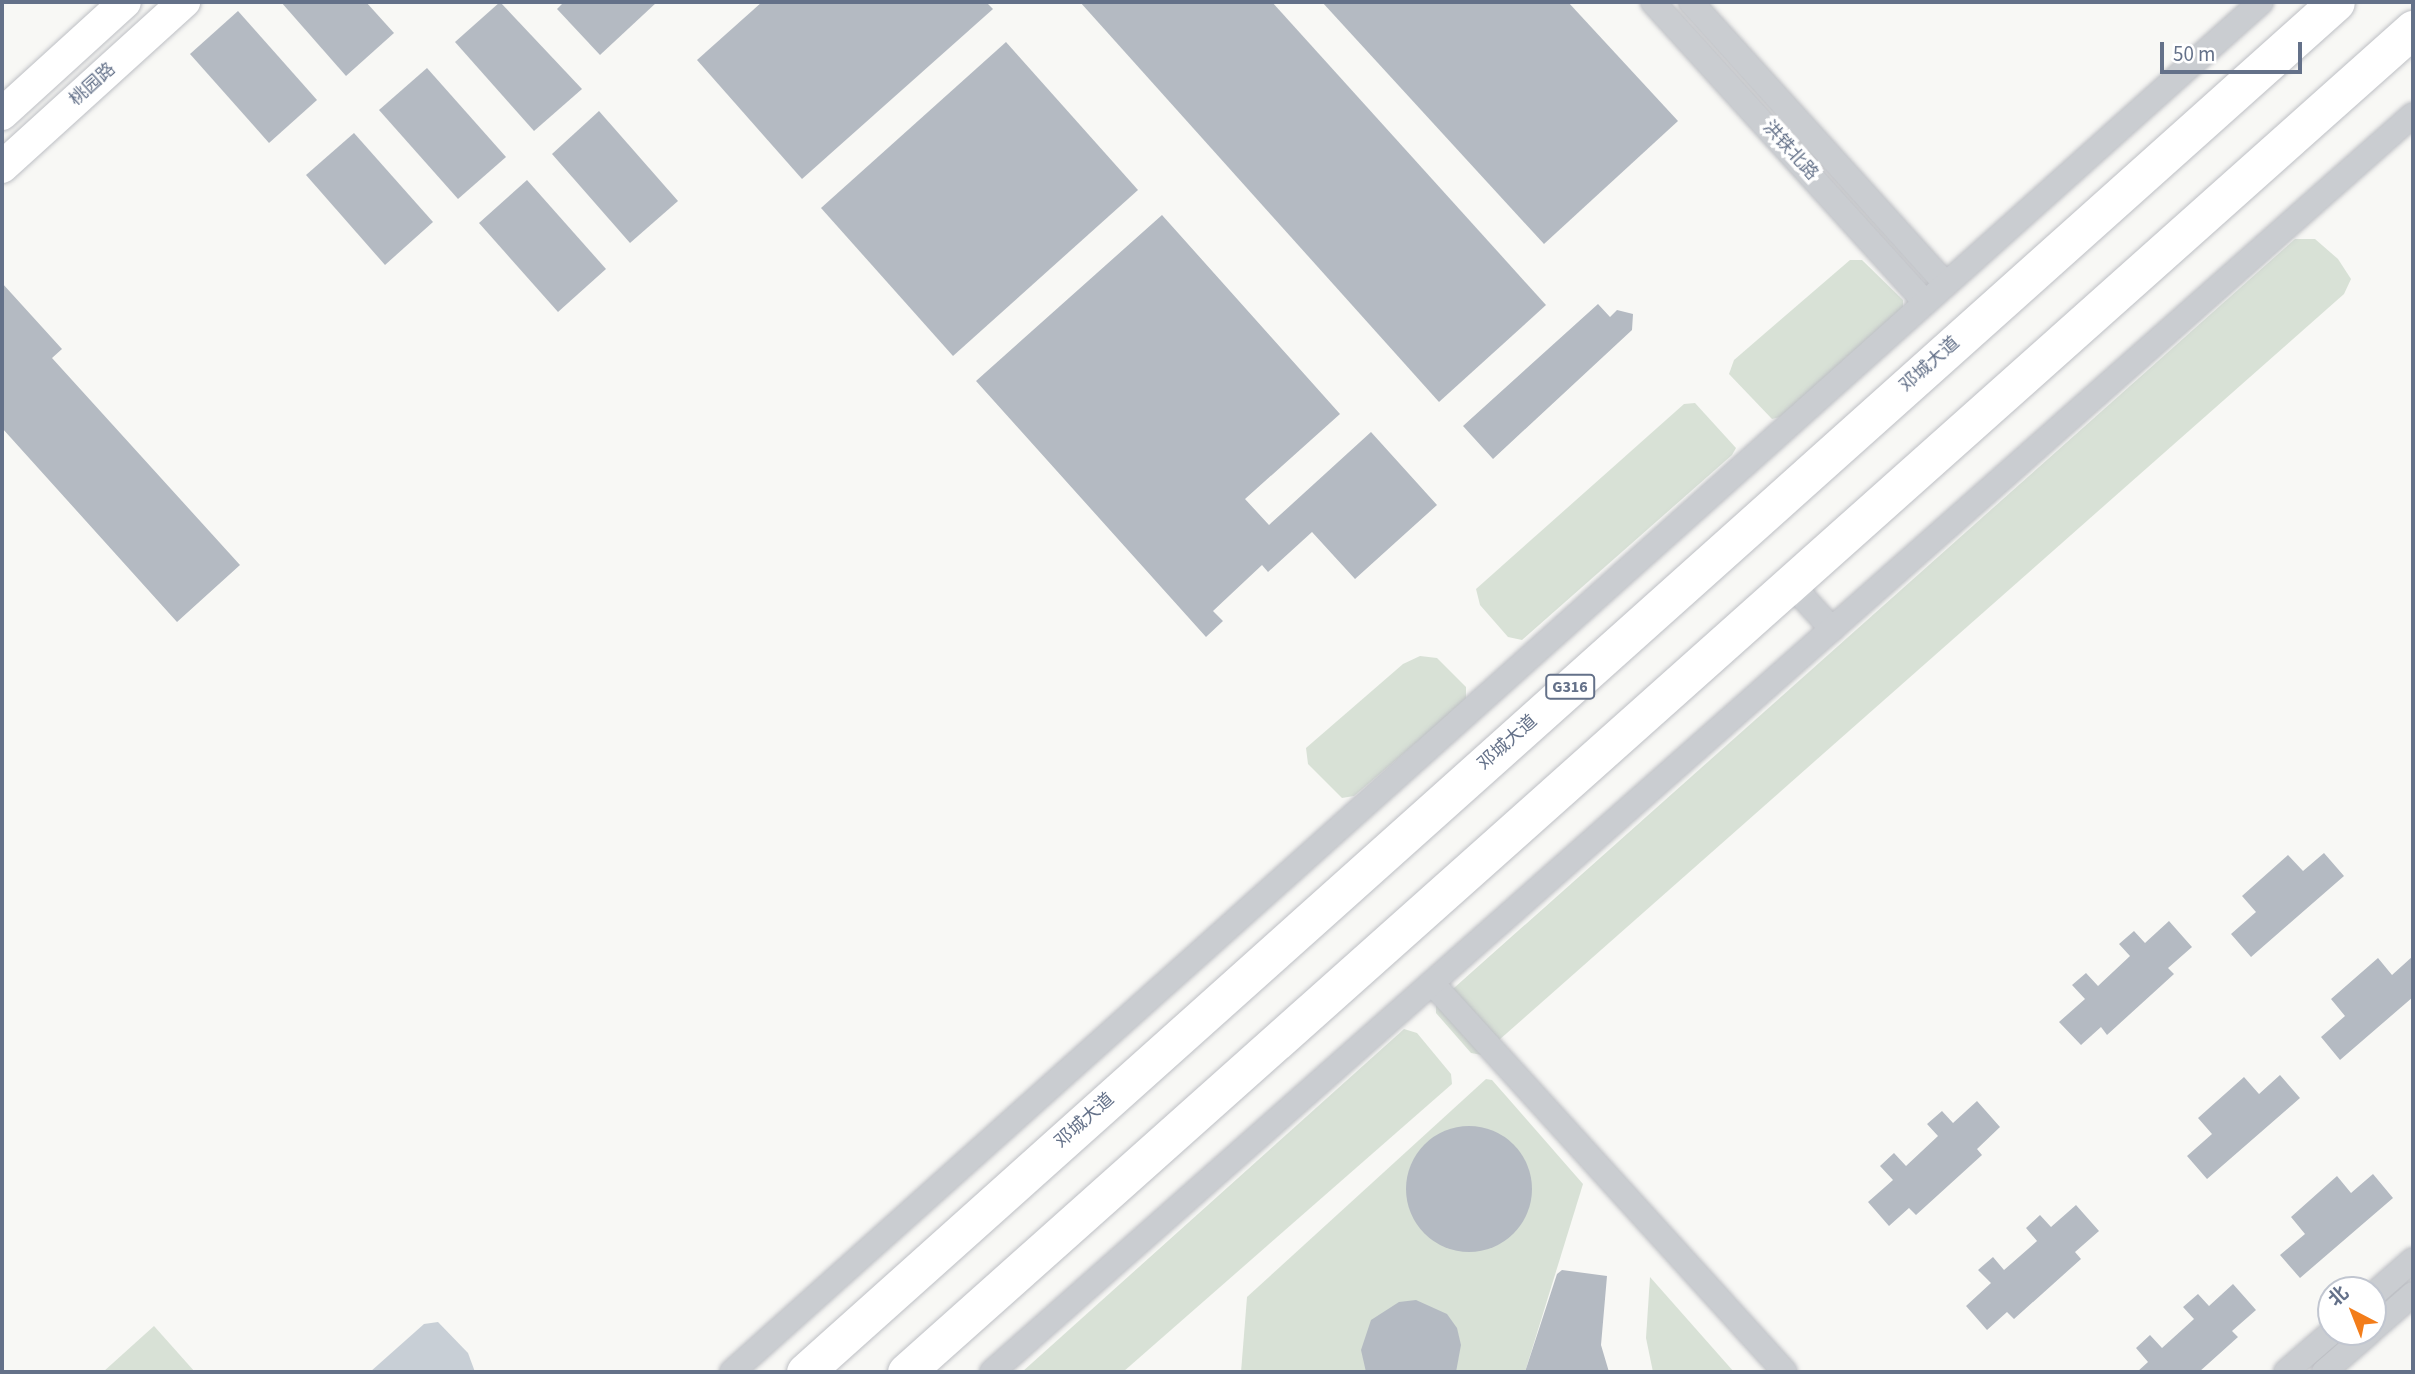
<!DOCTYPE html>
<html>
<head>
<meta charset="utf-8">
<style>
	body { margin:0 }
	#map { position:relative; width:2415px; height:1374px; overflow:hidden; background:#f8f8f5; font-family:"Source Sans 3","Noto Sans SC",sans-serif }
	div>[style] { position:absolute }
	.green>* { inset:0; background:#d8e1d6 }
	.water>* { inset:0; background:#c8cfd6 }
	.building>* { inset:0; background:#b4bac2 }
	.round { border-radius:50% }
	.roads { filter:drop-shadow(0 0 2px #bdbfc4) drop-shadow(0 0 2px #bdbfc4) }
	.minor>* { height:24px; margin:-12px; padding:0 12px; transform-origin:12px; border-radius:12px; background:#cacdd1 }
	.major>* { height:32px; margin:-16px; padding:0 16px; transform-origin:16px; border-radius:16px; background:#fff }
	.highway>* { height:37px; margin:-18.5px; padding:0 18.5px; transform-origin:18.5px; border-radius:18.5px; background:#fff }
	span { translate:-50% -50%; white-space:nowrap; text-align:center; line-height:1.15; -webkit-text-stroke:7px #fff; paint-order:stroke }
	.shield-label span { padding:2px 5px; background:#fff; border:2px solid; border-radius:5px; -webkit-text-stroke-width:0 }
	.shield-label { font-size:16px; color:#647189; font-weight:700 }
	.street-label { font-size:18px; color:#647189 }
	.frame { position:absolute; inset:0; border:4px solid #647189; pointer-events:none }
	.north { position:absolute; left:2317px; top:1276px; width:70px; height:70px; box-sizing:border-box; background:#fff; border:2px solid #c1c6d0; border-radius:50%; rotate:318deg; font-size:19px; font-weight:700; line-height:28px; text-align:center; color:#647189 }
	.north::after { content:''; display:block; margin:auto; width:24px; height:32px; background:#f37d1a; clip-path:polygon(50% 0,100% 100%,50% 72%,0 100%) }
	.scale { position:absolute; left:2160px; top:42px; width:142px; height:32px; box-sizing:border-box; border:4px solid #647189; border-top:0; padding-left:9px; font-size:21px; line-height:24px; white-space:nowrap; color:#647189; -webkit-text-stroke:5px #fff; paint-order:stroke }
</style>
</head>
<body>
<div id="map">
	<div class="green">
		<div style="clip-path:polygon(2295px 239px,2315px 239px,2338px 259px,2351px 279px,2344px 294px,1482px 1055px,1471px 1053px,1436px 1013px,1436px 1004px)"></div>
		<div style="clip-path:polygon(1850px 260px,1862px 260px,1903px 300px,1903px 310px,1780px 417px,1772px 419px,1729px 374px,1734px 360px)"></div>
		<div style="clip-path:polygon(1695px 403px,1736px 448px,1732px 455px,1522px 640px,1508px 637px,1480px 605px,1476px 589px,1684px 404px)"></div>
		<div style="clip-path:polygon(1420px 656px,1437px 658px,1466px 687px,1466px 700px,1354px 796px,1342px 798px,1308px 764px,1306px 748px,1403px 664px)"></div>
		<div style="clip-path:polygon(1404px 1029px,1417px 1033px,1451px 1074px,1452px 1084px,1123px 1372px,1022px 1372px)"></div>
		<div style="clip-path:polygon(1486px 1079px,1492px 1080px,1583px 1184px,1525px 1372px,1241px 1372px,1247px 1297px)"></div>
		<div style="clip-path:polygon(1650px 1277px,1734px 1372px,1653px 1372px,1646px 1338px)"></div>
		<div style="clip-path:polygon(154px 1326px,195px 1372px,103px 1372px)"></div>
	</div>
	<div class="water">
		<div style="clip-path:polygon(438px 1322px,468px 1353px,475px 1372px,370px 1372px,424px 1324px)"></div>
	</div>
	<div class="building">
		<div style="clip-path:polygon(281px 2px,366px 2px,394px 33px,346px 76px)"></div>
		<div style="clip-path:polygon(500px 2px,582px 89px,534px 131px,455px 42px)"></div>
		<div style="clip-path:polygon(564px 2px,657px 2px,600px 55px,557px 9px)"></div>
		<div style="clip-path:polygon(762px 2px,986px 2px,993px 9px,802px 179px,697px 60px)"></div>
		<div style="clip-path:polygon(1080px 2px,1272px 2px,1546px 305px,1439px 402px)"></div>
		<div style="clip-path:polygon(1322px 2px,1568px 2px,1678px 121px,1544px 244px)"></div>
		<div style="clip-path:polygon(238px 11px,317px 100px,269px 143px,190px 54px)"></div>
		<div style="clip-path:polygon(1006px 42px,1138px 190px,953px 356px,821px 208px)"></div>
		<div style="clip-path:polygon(427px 68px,506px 157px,458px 199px,379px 110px)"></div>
		<div style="clip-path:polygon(599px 111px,678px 201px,630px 243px,552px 154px)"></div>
		<div style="clip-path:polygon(354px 133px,433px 222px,385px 265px,306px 175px)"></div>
		<div style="clip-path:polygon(527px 180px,606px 269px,558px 312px,479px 223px)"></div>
		<div style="clip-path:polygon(1162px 215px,1340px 414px,1245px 499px,1269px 525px,1371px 432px,1437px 505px,1355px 579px,1312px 532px,1268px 572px,1262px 565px,1213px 611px,1223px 621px,1206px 637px,976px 381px)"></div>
		<div style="clip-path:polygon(2px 283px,62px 349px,52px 358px,240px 565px,177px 622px,2px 428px)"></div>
		<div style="clip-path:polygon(1598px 304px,1610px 317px,1617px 310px,1633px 314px,1632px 330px,1493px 459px,1463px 426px)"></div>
		<div style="clip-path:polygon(2324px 853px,2344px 876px,2251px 957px,2231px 934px,2256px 912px,2242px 896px,2288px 855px,2303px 871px)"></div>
		<div style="clip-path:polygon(2169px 921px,2192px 947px,2168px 968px,2174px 974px,2107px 1035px,2101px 1027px,2081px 1045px,2059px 1022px,2085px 999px,2072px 985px,2086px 973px,2098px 986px,2130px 956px,2119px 944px,2134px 931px,2145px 943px)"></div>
		<div style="clip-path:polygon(2413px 956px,2413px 997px,2340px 1060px,2321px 1037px,2345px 1016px,2331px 999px,2378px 958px,2392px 975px)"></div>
		<div style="clip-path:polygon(2280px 1075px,2300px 1098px,2207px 1179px,2187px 1156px,2212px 1134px,2198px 1118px,2244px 1077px,2259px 1094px)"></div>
		<div style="clip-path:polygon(1977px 1101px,2000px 1127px,1977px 1149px,1982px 1155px,1916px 1215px,1909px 1208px,1889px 1226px,1868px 1202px,1893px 1180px,1880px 1166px,1894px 1153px,1906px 1166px,1938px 1136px,1927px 1124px,1942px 1111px,1953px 1123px)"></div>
		<div class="round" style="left:1406px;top:1126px;width:126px;height:126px"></div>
		<div style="clip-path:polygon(2373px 1174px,2393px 1198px,2300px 1278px,2280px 1255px,2305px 1234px,2291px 1217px,2337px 1176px,2351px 1193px)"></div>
		<div style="clip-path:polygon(2076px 1205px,2099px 1231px,2075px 1252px,2081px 1259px,2014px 1319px,2007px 1312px,1987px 1330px,1966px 1306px,1991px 1283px,1978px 1270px,1993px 1257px,2004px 1270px,2037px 1241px,2026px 1228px,2040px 1215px,2051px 1227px)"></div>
		<div style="clip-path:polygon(1562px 1270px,1607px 1276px,1601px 1345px,1609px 1372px,1525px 1372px,1557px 1274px)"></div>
		<div style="clip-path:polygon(2233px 1284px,2256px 1310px,2232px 1331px,2238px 1337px,2199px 1372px,2137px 1372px,2148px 1362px,2136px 1348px,2150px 1335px,2162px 1348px,2194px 1319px,2183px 1307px,2198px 1294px,2209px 1306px)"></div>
		<div style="clip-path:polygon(1416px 1300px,1447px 1314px,1457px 1328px,1461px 1345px,1456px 1372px,1366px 1372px,1361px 1350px,1371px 1320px,1399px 1302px)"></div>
	</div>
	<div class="roads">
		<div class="minor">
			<div style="left:1653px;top:2px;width:405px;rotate:47.8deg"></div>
			<div style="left:1691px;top:2px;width:380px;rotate:47.9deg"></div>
			<div style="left:1791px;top:584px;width:61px;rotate:47.7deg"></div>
			<div style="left:1432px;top:983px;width:525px;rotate:47.78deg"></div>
			<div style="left:2373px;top:1295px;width:53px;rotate:-41.2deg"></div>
			<div style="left:2373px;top:1329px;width:53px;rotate:-41.2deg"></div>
			<div style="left:732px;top:1372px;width:2053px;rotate:-41.86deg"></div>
			<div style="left:992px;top:1372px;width:1897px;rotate:-41.5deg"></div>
			<div style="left:2286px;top:1372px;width:61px;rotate:-41deg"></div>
			<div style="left:2324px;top:1372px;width:61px;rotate:-41deg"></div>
		</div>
		<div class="major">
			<div style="left:2px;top:114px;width:166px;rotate:-42.3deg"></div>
			<div style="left:2px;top:167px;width:246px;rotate:-42.2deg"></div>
		</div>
		<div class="highway">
			<div style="left:805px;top:1372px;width:2054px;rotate:-41.82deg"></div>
			<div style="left:906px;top:1372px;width:2019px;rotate:-41.71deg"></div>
		</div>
	</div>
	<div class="shield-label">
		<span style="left:1570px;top:687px">G316</span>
	</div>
	<div class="street-label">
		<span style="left:93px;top:85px;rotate:-42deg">桃园路</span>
		<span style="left:1790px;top:151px;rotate:48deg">洪铁北路</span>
		<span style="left:1930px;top:365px;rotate:-42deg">邓城大道</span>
		<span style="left:1508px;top:743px;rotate:-42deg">邓城大道</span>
		<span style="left:1085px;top:1121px;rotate:-42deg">邓城大道</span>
	</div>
	<div class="frame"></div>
	<div class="north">北</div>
	<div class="scale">50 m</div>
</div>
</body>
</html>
